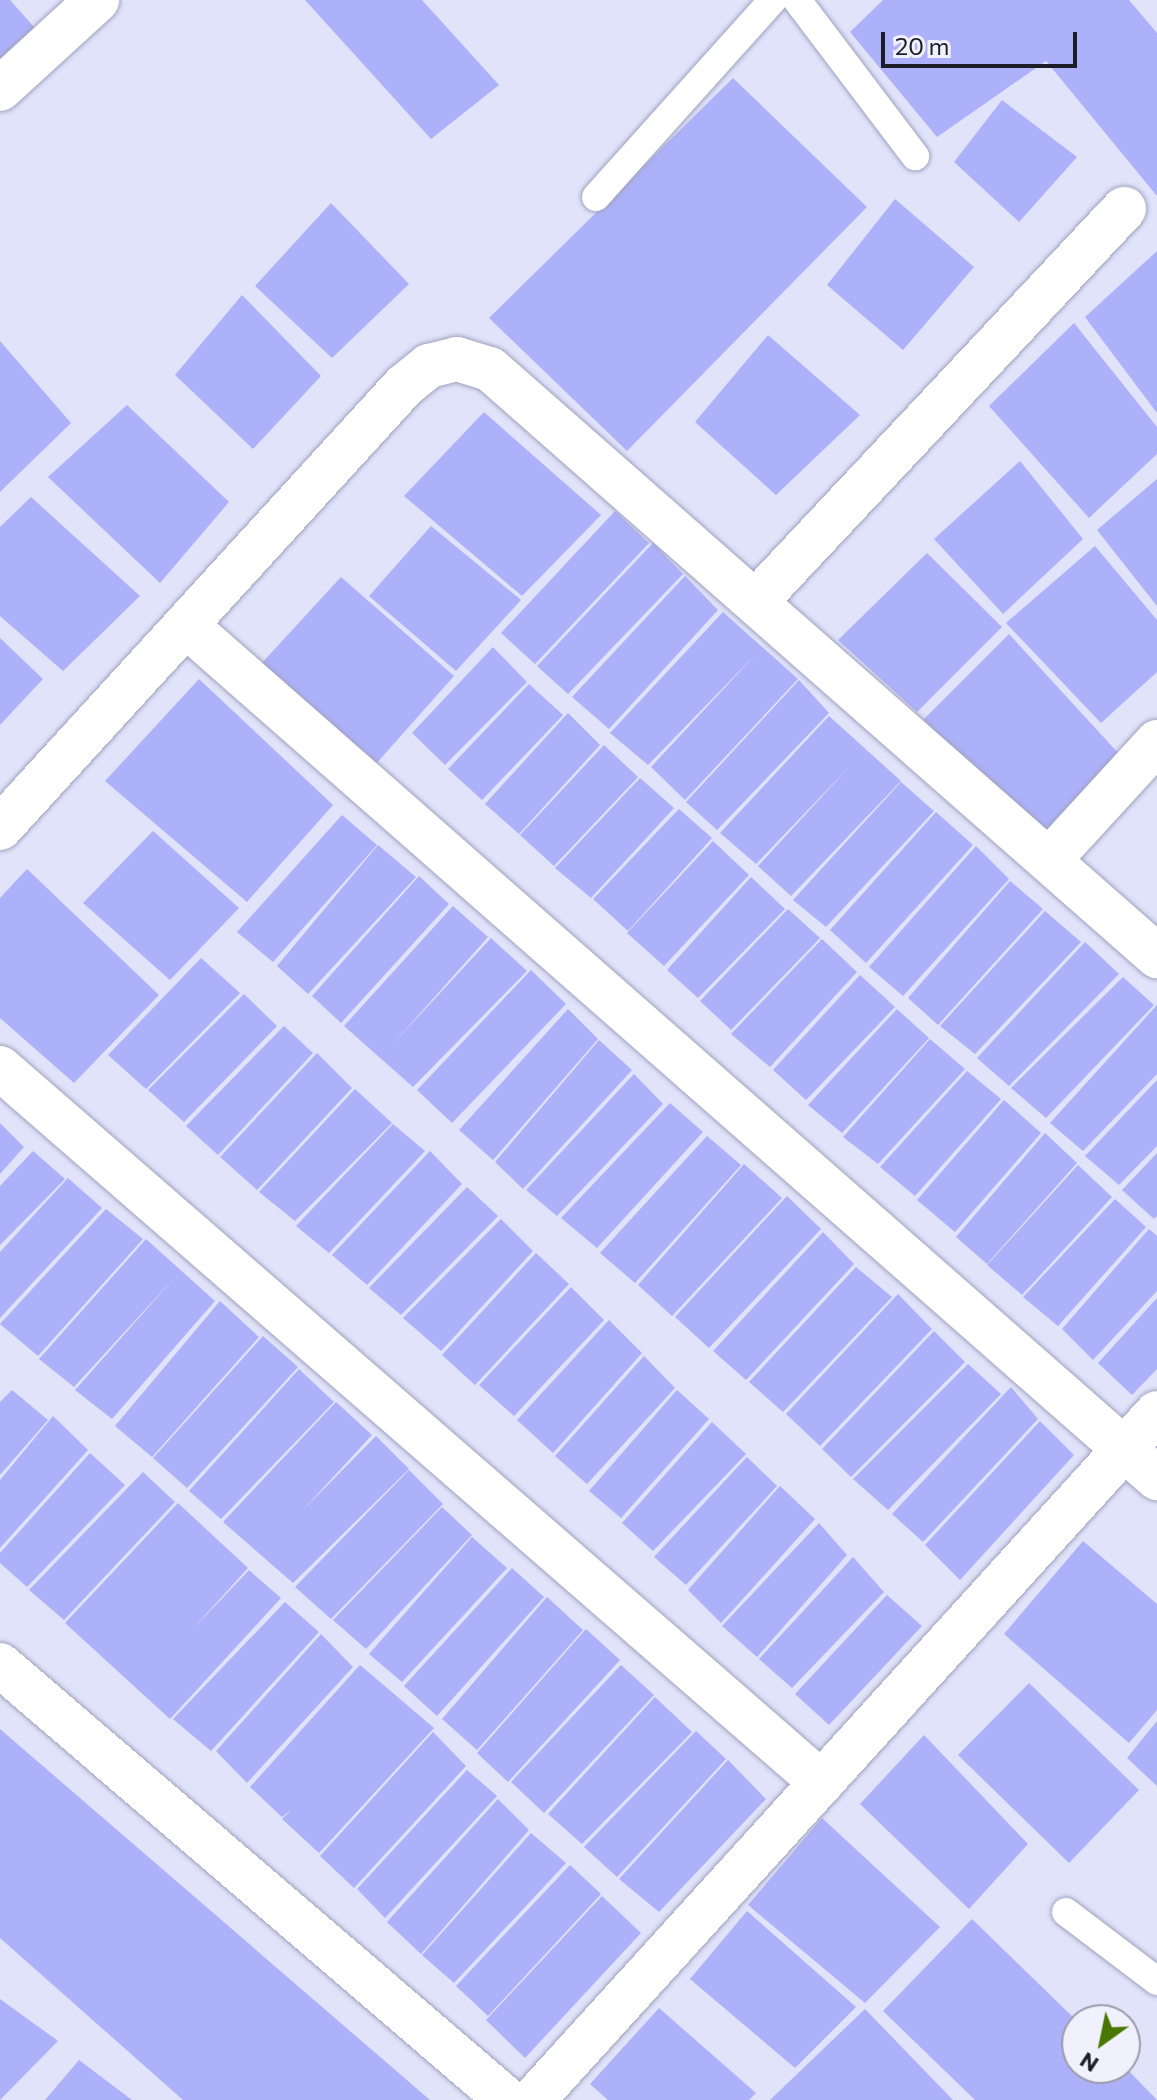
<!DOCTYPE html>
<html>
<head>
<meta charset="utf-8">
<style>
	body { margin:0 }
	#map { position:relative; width:1157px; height:2100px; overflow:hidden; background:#e0e3fa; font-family:Commissioner,sans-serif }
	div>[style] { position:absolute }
	.building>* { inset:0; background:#adb1f9 }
	.roads { filter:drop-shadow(0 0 2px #a0a2be) drop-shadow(0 0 2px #a0a2be) }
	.service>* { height:28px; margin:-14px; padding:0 14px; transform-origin:14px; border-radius:14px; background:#fff }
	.minor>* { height:44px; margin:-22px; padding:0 22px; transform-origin:22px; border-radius:22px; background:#fff }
	.tertiary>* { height:44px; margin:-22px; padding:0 22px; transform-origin:22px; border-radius:22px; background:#fff }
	span { translate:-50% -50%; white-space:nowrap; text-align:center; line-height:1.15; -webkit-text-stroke:6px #f0f1fd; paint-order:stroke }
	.north { position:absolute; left:1061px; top:2004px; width:80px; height:80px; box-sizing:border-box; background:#f0f1fd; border:2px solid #9c9ca8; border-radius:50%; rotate:213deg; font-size:22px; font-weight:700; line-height:32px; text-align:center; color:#1d1d28 }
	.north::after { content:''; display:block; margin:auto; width:28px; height:36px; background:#487800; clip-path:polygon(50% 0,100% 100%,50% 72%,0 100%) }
	.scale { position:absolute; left:881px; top:32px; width:196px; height:36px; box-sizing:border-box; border:4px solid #1d1d28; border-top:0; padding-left:10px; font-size:24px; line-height:28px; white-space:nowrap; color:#1d1d28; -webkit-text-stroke:6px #f0f1fd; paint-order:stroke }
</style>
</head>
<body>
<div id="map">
	<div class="building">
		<div style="clip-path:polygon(0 0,10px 0,42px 36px,0 72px)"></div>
		<div style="clip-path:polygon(305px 0,422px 0,499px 85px,431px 139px)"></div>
		<div style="clip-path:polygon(883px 0,1129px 0,1157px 33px,1157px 196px,1046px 61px,937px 137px,850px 32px)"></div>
		<div style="clip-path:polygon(733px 78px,867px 207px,627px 451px,489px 318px)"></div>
		<div style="clip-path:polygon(1002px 100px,1077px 157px,1019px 222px,954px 162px)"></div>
		<div style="clip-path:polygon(895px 199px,974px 267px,903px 350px,827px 285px)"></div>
		<div style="clip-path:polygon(331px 203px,409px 284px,332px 358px,255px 286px)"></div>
		<div style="clip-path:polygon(1157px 251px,1157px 413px,1085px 317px)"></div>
		<div style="clip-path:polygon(242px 295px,321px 376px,253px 449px,175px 375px)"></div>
		<div style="clip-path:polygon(1074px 323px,1157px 427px,1157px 454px,1089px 518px,989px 406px)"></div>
		<div style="clip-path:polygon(768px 335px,860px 415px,776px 495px,695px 422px)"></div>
		<div style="clip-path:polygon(0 341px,71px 423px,0 492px)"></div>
		<div style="clip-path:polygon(127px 405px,229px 502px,160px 583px,48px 477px)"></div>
		<div style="clip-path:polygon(484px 412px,601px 515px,522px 596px,404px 496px)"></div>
		<div style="clip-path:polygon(1020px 461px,1083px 539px,1003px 614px,934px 539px)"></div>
		<div style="clip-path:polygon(1157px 479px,1157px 606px,1097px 530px)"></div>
		<div style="clip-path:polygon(31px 497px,140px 596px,63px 671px,0 616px,0 527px)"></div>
		<div style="clip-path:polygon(615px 511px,649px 543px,535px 664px,501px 633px)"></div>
		<div style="clip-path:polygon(431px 526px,521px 600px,456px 671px,369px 596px)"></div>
		<div style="clip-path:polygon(653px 543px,683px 574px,568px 694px,537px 666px)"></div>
		<div style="clip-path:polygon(1095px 546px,1157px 620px,1157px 672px,1101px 723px,1006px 623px)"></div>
		<div style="clip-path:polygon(927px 553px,1002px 627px,917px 712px,838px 640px)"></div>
		<div style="clip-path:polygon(685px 576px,718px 610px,609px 729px,572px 697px)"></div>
		<div style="clip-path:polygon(341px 577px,454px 676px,375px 765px,260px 665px)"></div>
		<div style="clip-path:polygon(723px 612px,798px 679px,685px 800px,651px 767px,757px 653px,648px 765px,610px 733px)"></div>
		<div style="clip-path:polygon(1009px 634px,1120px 755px,1044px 835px,923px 720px)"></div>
		<div style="clip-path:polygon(0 638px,43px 679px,0 725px)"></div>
		<div style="clip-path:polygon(493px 647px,527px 682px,445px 765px,412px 733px)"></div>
		<div style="clip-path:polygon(199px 679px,333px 805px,247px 902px,105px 781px)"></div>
		<div style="clip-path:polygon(799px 680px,829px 713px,717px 830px,686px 802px)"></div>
		<div style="clip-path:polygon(529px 684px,563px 715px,482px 800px,448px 769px)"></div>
		<div style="clip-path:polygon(568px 713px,600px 745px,519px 834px,485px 804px)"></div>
		<div style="clip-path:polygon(829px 716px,901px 781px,791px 896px,758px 866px,850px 766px,756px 864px,720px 833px)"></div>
		<div style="clip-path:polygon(604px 745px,638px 777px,554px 866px,520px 835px)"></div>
		<div style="clip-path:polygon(640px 778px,674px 808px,591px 898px,555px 868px)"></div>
		<div style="clip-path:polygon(901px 782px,934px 811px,826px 927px,793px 900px)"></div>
		<div style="clip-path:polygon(679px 809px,712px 838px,628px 931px,593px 899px)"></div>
		<div style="clip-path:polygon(936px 812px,973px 845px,866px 963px,830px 930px)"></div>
		<div style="clip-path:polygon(342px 815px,377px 845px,273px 962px,237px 932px)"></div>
		<div style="clip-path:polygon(153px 831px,239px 908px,170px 980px,83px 903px)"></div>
		<div style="clip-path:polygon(713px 841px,749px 875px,664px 966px,627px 933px)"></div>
		<div style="clip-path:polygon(378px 845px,416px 877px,308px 994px,277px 966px)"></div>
		<div style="clip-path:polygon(976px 846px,1009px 879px,903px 996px,869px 967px)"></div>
		<div style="clip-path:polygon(27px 869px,159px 995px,74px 1083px,0 1018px,0 898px)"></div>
		<div style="clip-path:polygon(419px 876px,449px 904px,341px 1023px,312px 996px)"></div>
		<div style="clip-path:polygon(751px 877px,785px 909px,698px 998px,667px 970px)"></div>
		<div style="clip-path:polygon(1010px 881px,1043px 909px,938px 1025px,908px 998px)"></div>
		<div style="clip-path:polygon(453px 906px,488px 937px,392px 1045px,491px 938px,527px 971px,413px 1087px,344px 1026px)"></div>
		<div style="clip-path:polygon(788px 909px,820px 938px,731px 1030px,700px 1001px)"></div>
		<div style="clip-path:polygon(1045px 911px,1081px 942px,975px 1054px,940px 1026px)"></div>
		<div style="clip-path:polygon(822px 939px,857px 972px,770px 1067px,731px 1034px)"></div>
		<div style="clip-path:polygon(1085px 942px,1119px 974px,1009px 1086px,977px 1058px)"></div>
		<div style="clip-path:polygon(201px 958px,240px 993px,146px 1089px,108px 1055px)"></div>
		<div style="clip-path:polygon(531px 970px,566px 1004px,452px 1123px,417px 1090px)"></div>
		<div style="clip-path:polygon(860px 975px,895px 1007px,806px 1100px,773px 1070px)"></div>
		<div style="clip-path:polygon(1123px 977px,1154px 1005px,1046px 1118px,1011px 1088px)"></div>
		<div style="clip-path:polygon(244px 994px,277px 1026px,184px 1122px,148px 1090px)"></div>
		<div style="clip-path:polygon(1157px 1005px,1157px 1074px,1083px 1151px,1050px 1123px)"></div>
		<div style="clip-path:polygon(568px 1009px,598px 1039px,493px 1160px,459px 1130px)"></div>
		<div style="clip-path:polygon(897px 1009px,929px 1038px,842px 1133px,808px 1105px)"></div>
		<div style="clip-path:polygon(284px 1026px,313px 1053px,218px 1155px,186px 1126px)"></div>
		<div style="clip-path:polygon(930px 1039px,965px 1069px,878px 1164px,843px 1137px)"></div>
		<div style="clip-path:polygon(599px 1040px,632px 1070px,523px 1189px,495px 1162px)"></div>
		<div style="clip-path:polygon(317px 1053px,352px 1088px,257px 1190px,220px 1157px)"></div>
		<div style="clip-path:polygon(967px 1071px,1001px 1099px,915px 1196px,880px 1167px)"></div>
		<div style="clip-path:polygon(634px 1074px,663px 1104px,557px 1216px,526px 1190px)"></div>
		<div style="clip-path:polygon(1157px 1080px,1157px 1146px,1119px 1185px,1085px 1156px)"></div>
		<div style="clip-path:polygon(355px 1089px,392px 1123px,295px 1221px,259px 1192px)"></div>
		<div style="clip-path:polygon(1004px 1100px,1041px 1133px,955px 1232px,917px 1200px)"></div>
		<div style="clip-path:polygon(670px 1103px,703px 1132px,597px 1248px,561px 1218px)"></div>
		<div style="clip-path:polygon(0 1123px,24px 1147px,0 1174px)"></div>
		<div style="clip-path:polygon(393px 1124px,425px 1151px,329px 1253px,296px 1226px)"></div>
		<div style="clip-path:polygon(1045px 1133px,1077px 1163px,987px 1264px,956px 1237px)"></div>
		<div style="clip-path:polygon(707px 1136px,741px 1165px,635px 1283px,600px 1253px)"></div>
		<div style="clip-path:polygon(33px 1151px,65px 1179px,0 1245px,0 1186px)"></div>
		<div style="clip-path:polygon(430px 1151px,462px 1184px,367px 1285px,332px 1255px)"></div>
		<div style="clip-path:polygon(1157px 1153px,1157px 1216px,1154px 1219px,1122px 1190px)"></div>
		<div style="clip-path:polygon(744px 1164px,782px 1198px,672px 1316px,638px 1285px)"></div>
		<div style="clip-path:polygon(1078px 1165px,1112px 1197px,1022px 1295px,987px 1265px)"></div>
		<div style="clip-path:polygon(68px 1178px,102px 1208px,0 1318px,0 1252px)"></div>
		<div style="clip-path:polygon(467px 1187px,498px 1216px,401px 1315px,369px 1288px)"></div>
		<div style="clip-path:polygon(787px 1196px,821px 1229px,709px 1348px,675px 1317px)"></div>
		<div style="clip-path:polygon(1115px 1199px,1146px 1227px,1058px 1326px,1023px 1297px)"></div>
		<div style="clip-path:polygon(106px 1209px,143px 1239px,38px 1356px,0 1324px)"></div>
		<div style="clip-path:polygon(501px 1219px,533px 1251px,441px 1351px,403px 1318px)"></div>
		<div style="clip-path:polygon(1149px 1229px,1157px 1236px,1157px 1291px,1093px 1360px,1062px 1329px)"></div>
		<div style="clip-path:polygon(823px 1232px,854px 1264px,746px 1380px,713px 1351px)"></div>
		<div style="clip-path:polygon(146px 1239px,215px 1301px,112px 1419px,75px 1390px,176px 1276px,74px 1387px,39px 1359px)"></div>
		<div style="clip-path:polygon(536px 1253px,569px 1284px,475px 1385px,442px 1355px)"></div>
		<div style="clip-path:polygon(856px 1267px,892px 1297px,783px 1412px,749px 1382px)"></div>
		<div style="clip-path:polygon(571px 1287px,604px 1320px,514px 1416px,479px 1385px)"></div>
		<div style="clip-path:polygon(898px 1294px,932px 1329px,820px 1446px,786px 1414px)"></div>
		<div style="clip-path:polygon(1157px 1298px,1157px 1369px,1132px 1395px,1098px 1363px)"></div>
		<div style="clip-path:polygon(220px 1301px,259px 1337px,152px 1457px,115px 1426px)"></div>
		<div style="clip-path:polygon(609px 1320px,642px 1353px,553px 1453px,517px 1420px)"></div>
		<div style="clip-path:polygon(934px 1331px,965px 1362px,851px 1477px,822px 1449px)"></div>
		<div style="clip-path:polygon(263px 1336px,298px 1367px,187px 1488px,153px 1458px)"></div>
		<div style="clip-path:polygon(644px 1356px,675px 1388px,587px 1484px,555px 1456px)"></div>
		<div style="clip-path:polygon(968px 1364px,1001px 1394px,888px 1510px,853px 1479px)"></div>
		<div style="clip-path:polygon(299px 1369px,334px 1402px,221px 1519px,189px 1491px)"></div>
		<div style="clip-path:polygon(1011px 1387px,1038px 1419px,923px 1542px,892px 1514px)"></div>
		<div style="clip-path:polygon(12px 1390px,48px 1420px,0 1475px,0 1402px)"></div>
		<div style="clip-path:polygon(677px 1390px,709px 1419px,621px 1518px,589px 1491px)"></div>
		<div style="clip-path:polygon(336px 1402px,372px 1435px,301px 1512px,376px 1436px,409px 1469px,293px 1583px,223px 1522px)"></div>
		<div style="clip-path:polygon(53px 1416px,88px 1450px,0 1548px,0 1480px)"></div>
		<div style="clip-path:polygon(1040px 1421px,1074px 1455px,960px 1580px,925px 1545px)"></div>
		<div style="clip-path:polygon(712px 1422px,746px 1454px,653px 1551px,622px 1523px)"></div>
		<div style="clip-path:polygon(90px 1453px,125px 1485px,27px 1587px,0 1563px,0 1553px)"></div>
		<div style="clip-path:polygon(747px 1457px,777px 1486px,686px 1585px,654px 1557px)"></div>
		<div style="clip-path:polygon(409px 1470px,443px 1504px,331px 1619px,295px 1587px)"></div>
		<div style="clip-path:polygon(143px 1472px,175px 1502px,64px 1620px,29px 1590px)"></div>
		<div style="clip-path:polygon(780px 1486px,815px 1519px,721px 1623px,688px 1590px)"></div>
		<div style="clip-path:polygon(178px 1503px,248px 1568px,190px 1632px,249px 1570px,281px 1598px,170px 1719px,65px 1623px)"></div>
		<div style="clip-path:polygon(442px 1507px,472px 1535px,366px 1649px,333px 1620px)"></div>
		<div style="clip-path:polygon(819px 1523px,847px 1555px,757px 1657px,722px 1626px)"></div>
		<div style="clip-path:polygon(472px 1537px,507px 1568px,402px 1682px,369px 1654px)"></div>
		<div style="clip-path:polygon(1083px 1541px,1157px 1604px,1157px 1710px,1129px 1743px,1004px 1634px)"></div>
		<div style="clip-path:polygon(853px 1557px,884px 1592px,792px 1688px,759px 1659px)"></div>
		<div style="clip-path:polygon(512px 1568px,544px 1597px,437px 1716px,404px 1686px)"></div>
		<div style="clip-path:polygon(887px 1595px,922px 1626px,829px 1725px,795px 1694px)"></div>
		<div style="clip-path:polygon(547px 1597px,583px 1630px,477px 1750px,442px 1719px)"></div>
		<div style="clip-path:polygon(285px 1602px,319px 1632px,211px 1751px,173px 1719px)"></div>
		<div style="clip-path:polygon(586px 1629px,620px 1660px,508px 1782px,477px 1753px)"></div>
		<div style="clip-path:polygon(321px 1634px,353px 1667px,247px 1783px,216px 1751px)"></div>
		<div style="clip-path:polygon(360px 1665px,434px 1728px,319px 1853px,282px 1819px,292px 1809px,282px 1817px,250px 1787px)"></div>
		<div style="clip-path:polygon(621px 1665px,654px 1695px,544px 1813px,511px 1782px)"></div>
		<div style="clip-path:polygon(1029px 1683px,1139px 1790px,1069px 1863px,958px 1755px)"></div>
		<div style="clip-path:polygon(655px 1697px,692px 1732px,582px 1844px,548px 1814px)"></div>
		<div style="clip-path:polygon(1157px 1721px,1157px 1786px,1127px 1758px)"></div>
		<div style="clip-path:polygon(0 1729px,430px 2100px,183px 2100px,0 1938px)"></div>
		<div style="clip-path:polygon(696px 1731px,726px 1759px,617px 1877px,584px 1847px)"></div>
		<div style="clip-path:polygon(433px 1732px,466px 1766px,354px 1888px,320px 1856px)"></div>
		<div style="clip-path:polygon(924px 1735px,1028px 1844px,969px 1909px,860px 1804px)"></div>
		<div style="clip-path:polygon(728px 1760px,766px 1799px,659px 1912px,619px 1879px)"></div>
		<div style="clip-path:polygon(467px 1770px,497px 1796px,385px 1918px,357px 1889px)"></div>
		<div style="clip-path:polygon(498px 1799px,529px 1830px,421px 1954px,387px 1922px)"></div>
		<div style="clip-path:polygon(822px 1818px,940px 1927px,865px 2003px,748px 1905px)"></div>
		<div style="clip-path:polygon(531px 1833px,566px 1863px,454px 1983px,422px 1955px)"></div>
		<div style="clip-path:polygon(570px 1865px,601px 1894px,488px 2016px,456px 1986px)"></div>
		<div style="clip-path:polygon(602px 1896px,641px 1933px,525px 2058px,486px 2020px)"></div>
		<div style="clip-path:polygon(747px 1911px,856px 2007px,795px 2068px,690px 1979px)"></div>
		<div style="clip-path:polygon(972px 1919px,1077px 2021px,1077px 2068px,1126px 2068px,1157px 2100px,975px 2100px,883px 2011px)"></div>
		<div style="clip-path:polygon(0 1999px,58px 2041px,0 2100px)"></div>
		<div style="clip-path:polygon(659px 2008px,756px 2093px,749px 2100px,608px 2100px,590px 2084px)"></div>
		<div style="clip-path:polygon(865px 2009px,953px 2100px,770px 2100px)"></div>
		<div style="clip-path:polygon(79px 2060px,132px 2100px,45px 2100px)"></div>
	</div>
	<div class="roads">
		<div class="service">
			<div style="left:797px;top:0;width:196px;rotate:52.9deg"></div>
			<div style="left:596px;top:197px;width:265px;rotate:-48.1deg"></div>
			<div style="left:1066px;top:1912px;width:114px;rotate:37.2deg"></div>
		</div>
		<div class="minor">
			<div style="left:758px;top:599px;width:535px;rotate:-46.82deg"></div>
			<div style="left:188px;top:627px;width:1290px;rotate:41.29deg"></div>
			<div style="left:0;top:828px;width:599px;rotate:-47.57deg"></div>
			<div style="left:404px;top:386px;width:32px;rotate:-39deg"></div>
			<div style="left:429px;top:366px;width:29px;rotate:-14deg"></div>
			<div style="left:457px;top:359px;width:34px;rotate:17deg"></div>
			<div style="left:490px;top:369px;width:889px;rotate:41.35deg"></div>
			<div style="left:1049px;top:860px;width:160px;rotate:-47.5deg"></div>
			<div style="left:0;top:1068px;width:1089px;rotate:41.02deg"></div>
			<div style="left:0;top:1665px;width:668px;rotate:40.63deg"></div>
			<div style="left:533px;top:2100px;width:928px;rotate:-47.75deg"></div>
		</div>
		<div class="tertiary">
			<div style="left:0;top:89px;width:132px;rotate:-42.5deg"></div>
		</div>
	</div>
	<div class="north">N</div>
	<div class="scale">20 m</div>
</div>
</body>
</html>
